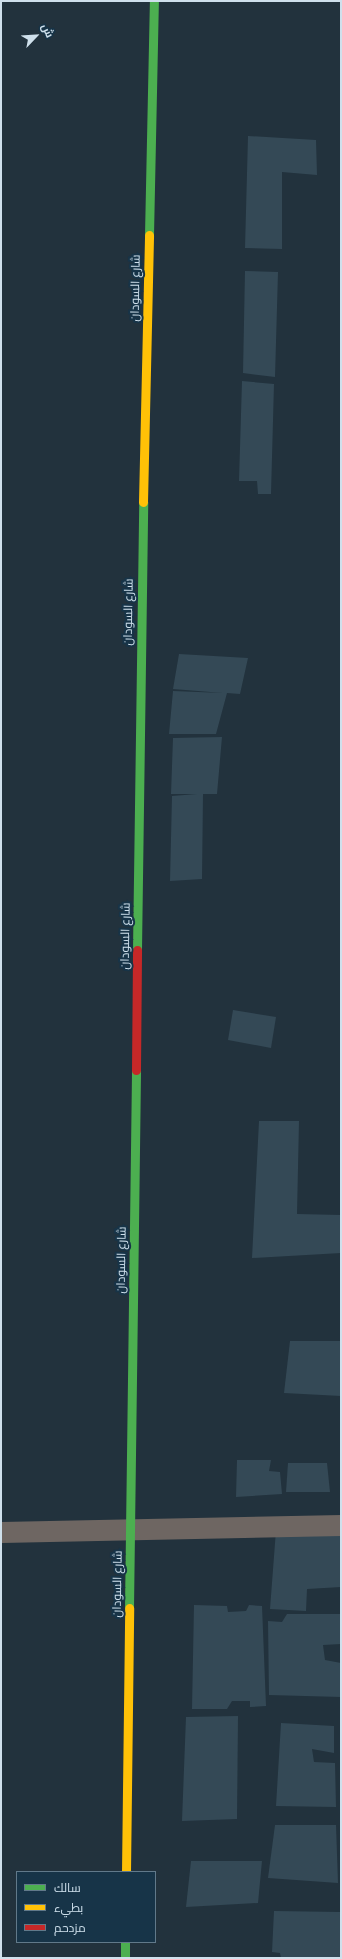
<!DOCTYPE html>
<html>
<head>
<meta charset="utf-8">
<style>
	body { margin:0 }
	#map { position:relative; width:342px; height:1959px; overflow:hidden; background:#22323d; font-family:"Varela Round",Cairo,sans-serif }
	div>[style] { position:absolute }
	.building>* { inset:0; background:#344956 }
	.street>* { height:21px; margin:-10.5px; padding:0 10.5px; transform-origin:10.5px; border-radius:10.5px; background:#6e6662 }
	.fast>* { height:9px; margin:-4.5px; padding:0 4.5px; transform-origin:4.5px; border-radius:4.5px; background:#4caf50 }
	.slow>* { height:9px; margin:-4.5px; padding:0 4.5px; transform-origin:4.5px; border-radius:4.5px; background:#ffc107 }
	.jam>* { height:9px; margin:-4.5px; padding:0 4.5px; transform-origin:4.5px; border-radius:4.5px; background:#c62828 }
	span { translate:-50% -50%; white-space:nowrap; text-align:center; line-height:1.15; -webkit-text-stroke:4px #173448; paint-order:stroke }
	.street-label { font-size:12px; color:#cfe0ec }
	.frame { position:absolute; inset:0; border:2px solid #cfe0ec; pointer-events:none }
	.legend { position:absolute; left:16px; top:1871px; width:140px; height:72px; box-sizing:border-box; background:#173448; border:1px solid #61798a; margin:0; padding:5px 7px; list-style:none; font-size:12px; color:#cfe0ec }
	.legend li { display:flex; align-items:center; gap:8px; height:20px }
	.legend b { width:20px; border:1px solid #61798a }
	.north { position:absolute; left:16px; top:16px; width:40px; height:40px; -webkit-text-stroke:3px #173448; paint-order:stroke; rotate:65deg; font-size:11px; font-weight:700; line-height:16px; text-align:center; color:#cfe0ec }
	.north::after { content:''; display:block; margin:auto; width:14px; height:18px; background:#cfe0ec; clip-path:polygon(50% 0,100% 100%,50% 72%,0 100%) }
</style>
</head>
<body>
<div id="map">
	<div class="building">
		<div style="clip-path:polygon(248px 136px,316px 140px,317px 175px,282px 172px,282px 249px,245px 248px)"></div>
		<div style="clip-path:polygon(245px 271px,278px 272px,275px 377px,243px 373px)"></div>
		<div style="clip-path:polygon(242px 381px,274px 384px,271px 494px,258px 494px,257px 481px,239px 481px)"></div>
		<div style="clip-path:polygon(179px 654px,248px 658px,240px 694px,227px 693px,216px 734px,169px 734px,173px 691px,223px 693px,173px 689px)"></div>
		<div style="clip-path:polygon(222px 737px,217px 794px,203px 794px,202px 879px,170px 881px,172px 796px,197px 794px,171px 794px,173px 738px)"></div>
		<div style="clip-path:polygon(233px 1010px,276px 1017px,271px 1048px,228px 1040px)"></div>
		<div style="clip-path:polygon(259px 1121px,299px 1121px,297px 1214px,341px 1215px,341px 1253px,252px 1258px)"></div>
		<div style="clip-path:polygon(290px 1341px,341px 1341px,341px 1396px,284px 1393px)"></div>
		<div style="clip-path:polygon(237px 1460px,271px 1460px,269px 1471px,280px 1472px,282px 1494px,236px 1497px)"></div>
		<div style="clip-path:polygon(288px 1463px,327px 1463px,330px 1492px,286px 1492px)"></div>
		<div style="clip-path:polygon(341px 1528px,341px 1587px,307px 1589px,306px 1611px,270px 1609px,276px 1530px)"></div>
		<div style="clip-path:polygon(194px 1605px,227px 1606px,228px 1612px,246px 1611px,249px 1605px,262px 1606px,266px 1706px,250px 1707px,250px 1701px,232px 1701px,227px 1709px,192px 1709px)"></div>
		<div style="clip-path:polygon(287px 1614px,341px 1614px,341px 1644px,323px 1645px,325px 1660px,341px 1663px,341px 1697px,269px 1695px,268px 1621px,282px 1622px)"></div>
		<div style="clip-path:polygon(238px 1716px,237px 1819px,182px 1821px,186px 1717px)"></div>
		<div style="clip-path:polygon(281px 1723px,334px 1726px,334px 1753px,312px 1749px,314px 1762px,335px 1763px,336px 1807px,276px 1806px)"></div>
		<div style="clip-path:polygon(275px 1825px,336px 1825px,338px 1883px,268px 1878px)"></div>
		<div style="clip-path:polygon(191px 1861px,262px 1861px,258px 1903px,186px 1907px)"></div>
		<div style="clip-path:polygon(274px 1911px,340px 1912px,341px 1958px,281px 1958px,280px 1953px,272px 1952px)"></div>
	</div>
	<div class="street">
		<div style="left:1px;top:1532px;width:340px;rotate:-1.2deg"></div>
	</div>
	<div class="fast">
		<div style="left:149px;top:235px;width:234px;rotate:-88.8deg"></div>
		<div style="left:137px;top:950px;width:448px;rotate:-89.2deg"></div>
		<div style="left:129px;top:1608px;width:538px;rotate:-89.25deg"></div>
		<div style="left:125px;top:1942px;width:16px;rotate:90deg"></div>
	</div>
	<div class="slow">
		<div style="left:143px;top:502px;width:267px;rotate:-88.7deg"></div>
		<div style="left:126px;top:1872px;width:264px;rotate:-89.3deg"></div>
	</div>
	<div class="jam">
		<div style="left:136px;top:1070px;width:120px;rotate:-89.5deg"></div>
	</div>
	<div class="street-label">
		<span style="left:136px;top:288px;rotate:-89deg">شارع السودان</span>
		<span style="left:129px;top:612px;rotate:-89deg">شارع السودان</span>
		<span style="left:126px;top:936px;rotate:-89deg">شارع السودان</span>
		<span style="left:122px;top:1260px;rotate:-89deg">شارع السودان</span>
		<span style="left:118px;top:1584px;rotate:-89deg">شارع السودان</span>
	</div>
	<div class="frame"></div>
	<ul class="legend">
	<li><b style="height:5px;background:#4caf50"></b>سالك</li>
	<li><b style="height:5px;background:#ffc107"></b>بطيء</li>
	<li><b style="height:5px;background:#c62828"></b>مزدحم</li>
	</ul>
	<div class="north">ش</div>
</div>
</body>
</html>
